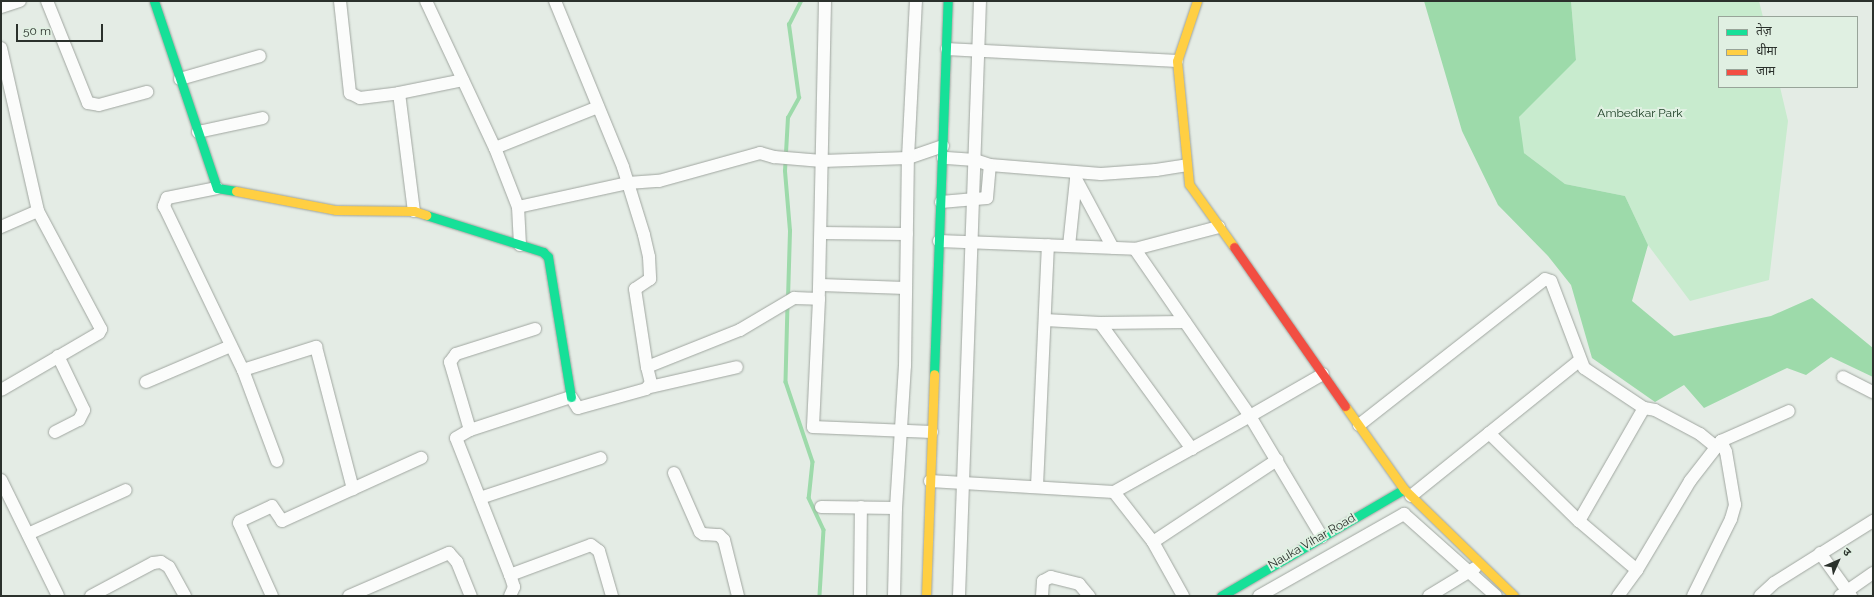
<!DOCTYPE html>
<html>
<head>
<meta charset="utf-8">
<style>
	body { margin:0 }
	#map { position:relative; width:1874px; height:597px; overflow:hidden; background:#e4ece5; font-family:Raleway,"Noto Sans Devanagari",sans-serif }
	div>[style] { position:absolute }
	.green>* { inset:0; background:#c8ebce }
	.water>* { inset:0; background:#9ddaaa }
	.stream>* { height:3.5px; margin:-1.75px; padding:0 1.75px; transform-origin:1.75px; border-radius:1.75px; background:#9ddaaa }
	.roads { filter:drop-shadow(0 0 1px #a0a6a0) drop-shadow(0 0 1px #a0a6a0) }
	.street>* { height:12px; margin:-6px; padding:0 6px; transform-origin:6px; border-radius:6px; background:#fbfcfb }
	.fast>* { height:9px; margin:-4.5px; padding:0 4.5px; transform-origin:4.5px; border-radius:4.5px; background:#16e098 }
	.slow>* { height:9px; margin:-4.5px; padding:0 4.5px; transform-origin:4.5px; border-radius:4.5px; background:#ffcf43 }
	.jam>* { height:9px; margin:-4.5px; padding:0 4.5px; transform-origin:4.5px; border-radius:4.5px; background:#f24e42 }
	span { translate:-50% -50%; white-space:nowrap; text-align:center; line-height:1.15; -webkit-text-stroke:4px #e0f0e2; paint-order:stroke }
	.park-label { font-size:12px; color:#16391f }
	.street-label { font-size:12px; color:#2b312c }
	.frame { position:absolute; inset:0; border:2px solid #2b312c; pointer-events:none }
	.legend { position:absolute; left:1718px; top:16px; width:140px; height:72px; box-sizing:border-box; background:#e0f0e2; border:1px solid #98a499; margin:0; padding:5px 7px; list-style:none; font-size:12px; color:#2b312c }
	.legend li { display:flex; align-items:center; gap:8px; height:20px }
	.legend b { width:20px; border:1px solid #98a499 }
	.north { position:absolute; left:1818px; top:541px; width:40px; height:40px; -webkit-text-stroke:3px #e0f0e2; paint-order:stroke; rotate:45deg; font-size:11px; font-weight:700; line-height:16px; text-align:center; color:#2b312c }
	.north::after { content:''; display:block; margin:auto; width:14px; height:18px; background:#2b312c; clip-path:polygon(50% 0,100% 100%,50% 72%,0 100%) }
	.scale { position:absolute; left:16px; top:24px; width:87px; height:18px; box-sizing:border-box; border:2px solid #2b312c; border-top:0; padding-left:5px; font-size:12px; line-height:14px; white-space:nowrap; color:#2b312c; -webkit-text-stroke:3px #e0f0e2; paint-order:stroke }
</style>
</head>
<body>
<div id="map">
	<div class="green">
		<div style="clip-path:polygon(1571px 1px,1759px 1px,1763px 17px,1719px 17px,1719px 87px,1780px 87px,1788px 121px,1769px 280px,1690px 301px,1648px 245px,1625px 196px,1565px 184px,1524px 153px,1516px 135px,1519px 117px,1547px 79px,1576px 60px)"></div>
	</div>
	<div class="water">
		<div style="clip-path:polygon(1424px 1px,1571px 1px,1576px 60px,1519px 117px,1524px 153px,1565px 184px,1625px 196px,1648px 245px,1632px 301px,1674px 336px,1771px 316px,1812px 298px,1873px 348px,1873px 377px,1831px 357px,1806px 375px,1787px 368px,1704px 408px,1684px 385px,1655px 402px,1592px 358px,1571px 285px,1548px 256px,1498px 205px,1462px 131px)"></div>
	</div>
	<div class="stream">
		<div style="left:788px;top:299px;width:68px;rotate:-88.3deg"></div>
		<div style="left:790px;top:231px;width:60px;rotate:-94.8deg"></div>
		<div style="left:785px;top:171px;width:53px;rotate:-86.8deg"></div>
		<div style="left:788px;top:118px;width:23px;rotate:-61deg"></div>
		<div style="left:799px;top:98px;width:74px;rotate:-97.8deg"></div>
		<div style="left:789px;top:25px;width:27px;rotate:-63deg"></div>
		<div style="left:788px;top:305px;width:77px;rotate:91.5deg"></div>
		<div style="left:786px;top:382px;width:84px;rotate:71.4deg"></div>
		<div style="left:813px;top:462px;width:36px;rotate:96deg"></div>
		<div style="left:809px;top:498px;width:35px;rotate:65deg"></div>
		<div style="left:824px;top:530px;width:66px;rotate:93.5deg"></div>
	</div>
	<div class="roads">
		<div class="street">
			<div style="left:47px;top:1px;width:110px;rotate:68.1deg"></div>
			<div style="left:88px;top:103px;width:11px;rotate:10deg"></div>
			<div style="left:99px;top:105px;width:50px;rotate:-15.2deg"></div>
			<div style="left:340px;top:1px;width:93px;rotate:83.8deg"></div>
			<div style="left:350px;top:93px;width:11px;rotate:27deg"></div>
			<div style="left:360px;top:98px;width:39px;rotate:-7deg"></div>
			<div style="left:399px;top:93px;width:119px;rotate:82.8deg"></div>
			<div style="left:426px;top:1px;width:162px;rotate:64.9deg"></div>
			<div style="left:555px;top:1px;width:179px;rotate:67.7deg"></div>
			<div style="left:623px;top:167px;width:71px;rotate:72.8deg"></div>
			<div style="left:644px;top:235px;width:23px;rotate:77deg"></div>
			<div style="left:649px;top:257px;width:22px;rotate:87deg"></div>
			<div style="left:650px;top:279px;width:18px;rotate:146deg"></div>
			<div style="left:635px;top:289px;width:79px;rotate:81.3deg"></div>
			<div style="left:825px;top:1px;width:298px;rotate:91.2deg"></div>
			<div style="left:819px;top:299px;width:128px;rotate:92.7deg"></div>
			<div style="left:813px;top:427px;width:119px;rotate:2.4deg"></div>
			<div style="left:1px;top:7px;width:20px;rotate:-18deg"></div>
			<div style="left:1px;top:48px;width:167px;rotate:77.2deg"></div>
			<div style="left:38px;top:211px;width:134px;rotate:61.9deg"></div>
			<div style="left:101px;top:329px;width:4px;rotate:117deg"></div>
			<div style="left:99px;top:333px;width:113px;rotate:149.8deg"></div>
			<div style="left:947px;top:49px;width:230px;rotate:3deg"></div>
			<div style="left:180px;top:79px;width:83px;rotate:-16deg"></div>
			<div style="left:399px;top:93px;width:65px;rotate:-11.5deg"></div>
			<div style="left:198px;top:132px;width:66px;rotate:-12.2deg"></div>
			<div style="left:990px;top:165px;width:111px;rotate:4.6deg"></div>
			<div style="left:1101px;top:174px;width:55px;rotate:-4.2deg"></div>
			<div style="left:1156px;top:170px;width:30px;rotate:-9deg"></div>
			<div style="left:1076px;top:179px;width:78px;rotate:61.8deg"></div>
			<div style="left:217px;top:188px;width:51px;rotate:168.7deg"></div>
			<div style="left:167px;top:198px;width:9px;rotate:111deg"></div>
			<div style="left:164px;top:206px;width:182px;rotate:64.3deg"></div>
			<div style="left:243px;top:370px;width:97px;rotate:69.5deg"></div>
			<div style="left:941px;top:202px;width:46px;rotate:-5deg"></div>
			<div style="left:987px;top:198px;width:33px;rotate:-85deg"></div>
			<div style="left:990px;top:165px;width:16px;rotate:-162deg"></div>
			<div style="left:975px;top:160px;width:32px;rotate:-176deg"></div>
			<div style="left:518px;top:207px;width:113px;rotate:-12.3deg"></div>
			<div style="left:628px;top:183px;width:31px;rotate:-4deg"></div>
			<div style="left:659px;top:181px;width:105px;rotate:-15.5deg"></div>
			<div style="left:760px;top:153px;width:15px;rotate:16deg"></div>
			<div style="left:774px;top:157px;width:48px;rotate:4.8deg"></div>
			<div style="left:822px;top:161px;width:86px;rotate:-2deg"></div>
			<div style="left:908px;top:158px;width:37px;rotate:-19deg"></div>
			<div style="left:1px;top:227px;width:40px;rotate:-23.4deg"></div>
			<div style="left:821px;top:233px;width:86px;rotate:0.7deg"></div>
			<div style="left:939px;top:241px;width:196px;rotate:2.3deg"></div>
			<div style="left:1135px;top:249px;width:87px;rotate:-14.7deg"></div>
			<div style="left:520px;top:245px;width:38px;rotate:-93deg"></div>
			<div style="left:518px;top:207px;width:63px;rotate:-111.3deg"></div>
			<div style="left:495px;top:148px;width:111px;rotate:-21.7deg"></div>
			<div style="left:1069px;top:246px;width:67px;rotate:-84deg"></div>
			<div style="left:820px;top:285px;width:86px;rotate:2deg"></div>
			<div style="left:1045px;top:320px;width:55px;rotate:3.1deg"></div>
			<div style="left:1100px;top:323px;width:85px;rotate:-0.7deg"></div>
			<div style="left:1100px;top:323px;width:156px;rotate:53.9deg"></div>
			<div style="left:243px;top:370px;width:77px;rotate:-17.5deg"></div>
			<div style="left:316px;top:347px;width:147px;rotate:75.4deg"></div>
			<div style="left:1843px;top:377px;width:34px;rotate:27deg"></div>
			<div style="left:146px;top:382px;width:92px;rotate:-23deg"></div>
			<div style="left:650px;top:387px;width:89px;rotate:-12.9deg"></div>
			<div style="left:1359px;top:425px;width:236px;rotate:-38.1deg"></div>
			<div style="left:1545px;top:279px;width:6px;rotate:18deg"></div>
			<div style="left:1551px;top:281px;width:93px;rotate:69.2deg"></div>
			<div style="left:1584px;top:368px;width:72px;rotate:33.7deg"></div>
			<div style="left:1644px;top:408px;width:11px;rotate:10deg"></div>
			<div style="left:1655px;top:410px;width:51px;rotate:28.1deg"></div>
			<div style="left:1700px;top:434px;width:21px;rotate:39deg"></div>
			<div style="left:470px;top:430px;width:106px;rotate:-18.1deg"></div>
			<div style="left:571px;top:397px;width:13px;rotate:58deg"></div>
			<div style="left:578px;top:408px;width:71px;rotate:-15.6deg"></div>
			<div style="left:646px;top:389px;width:8px;rotate:-50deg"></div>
			<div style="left:651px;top:383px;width:16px;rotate:-104deg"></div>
			<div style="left:647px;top:367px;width:100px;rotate:-21.7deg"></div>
			<div style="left:740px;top:330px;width:63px;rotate:-30.7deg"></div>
			<div style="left:794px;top:298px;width:25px;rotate:2deg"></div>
			<div style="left:55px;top:432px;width:27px;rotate:-27deg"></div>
			<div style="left:79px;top:420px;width:11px;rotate:-63deg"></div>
			<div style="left:84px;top:410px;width:60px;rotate:-115.7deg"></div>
			<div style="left:1489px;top:433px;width:126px;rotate:44.4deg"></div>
			<div style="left:1579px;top:521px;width:76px;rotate:40.2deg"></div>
			<div style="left:674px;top:473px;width:64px;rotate:66.2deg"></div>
			<div style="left:700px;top:532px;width:4px;rotate:34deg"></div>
			<div style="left:703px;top:534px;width:16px;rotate:4deg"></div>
			<div style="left:719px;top:535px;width:7px;rotate:45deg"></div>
			<div style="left:724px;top:540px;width:58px;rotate:76deg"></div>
			<div style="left:1px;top:480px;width:129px;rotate:63.8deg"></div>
			<div style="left:930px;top:481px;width:184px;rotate:3.4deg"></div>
			<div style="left:1114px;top:492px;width:156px;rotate:-29.2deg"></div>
			<div style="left:1250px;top:416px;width:203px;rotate:-124.6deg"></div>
			<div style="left:1037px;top:486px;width:241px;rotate:-87.4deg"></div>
			<div style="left:1114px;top:492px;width:63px;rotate:52deg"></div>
			<div style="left:1153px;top:542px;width:62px;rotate:60.9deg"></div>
			<div style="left:1411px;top:496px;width:217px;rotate:-38.8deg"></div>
			<div style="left:480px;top:498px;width:127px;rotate:-18.3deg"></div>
			<div style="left:821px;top:507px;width:75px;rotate:0.8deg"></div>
			<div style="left:1579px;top:521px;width:130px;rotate:-60.1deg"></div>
			<div style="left:28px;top:534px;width:107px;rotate:-24.2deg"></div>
			<div style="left:1322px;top:537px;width:141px;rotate:-120.8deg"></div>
			<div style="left:1250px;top:416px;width:84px;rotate:-29.9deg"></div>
			<div style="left:1153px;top:542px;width:149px;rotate:-33.5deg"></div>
			<div style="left:1820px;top:553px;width:53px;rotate:54.2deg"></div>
			<div style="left:510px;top:575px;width:86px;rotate:-20.3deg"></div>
			<div style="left:591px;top:545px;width:10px;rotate:37deg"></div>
			<div style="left:599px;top:551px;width:47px;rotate:73.9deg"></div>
			<div style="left:91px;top:596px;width:70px;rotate:-28deg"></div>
			<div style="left:153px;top:563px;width:8px;rotate:-7deg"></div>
			<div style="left:161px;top:562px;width:9px;rotate:32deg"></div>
			<div style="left:169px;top:567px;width:33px;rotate:61deg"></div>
			<div style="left:272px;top:596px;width:80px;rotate:-114.3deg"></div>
			<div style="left:239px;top:523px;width:2px;rotate:-63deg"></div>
			<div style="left:240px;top:521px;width:35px;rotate:-25deg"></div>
			<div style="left:272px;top:506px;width:18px;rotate:56deg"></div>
			<div style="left:282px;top:521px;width:153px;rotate:-24.4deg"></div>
			<div style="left:349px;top:596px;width:109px;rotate:-23.3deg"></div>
			<div style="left:449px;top:553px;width:12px;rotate:48deg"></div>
			<div style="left:457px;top:562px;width:37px;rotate:68deg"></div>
			<div style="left:510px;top:596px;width:10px;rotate:-66deg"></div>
			<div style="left:514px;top:587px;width:13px;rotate:-108deg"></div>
			<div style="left:510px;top:575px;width:147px;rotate:-111.5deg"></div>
			<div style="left:456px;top:438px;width:16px;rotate:-30deg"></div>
			<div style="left:470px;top:430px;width:71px;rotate:-106.4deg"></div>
			<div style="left:450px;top:362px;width:10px;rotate:-53deg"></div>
			<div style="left:456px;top:354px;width:83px;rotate:-17.6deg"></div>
			<div style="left:860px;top:596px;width:89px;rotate:-89.4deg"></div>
			<div style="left:894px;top:596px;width:88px;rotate:-88.7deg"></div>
			<div style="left:896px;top:508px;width:142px;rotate:-86.4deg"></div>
			<div style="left:905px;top:366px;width:208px;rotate:-89.2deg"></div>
			<div style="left:908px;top:158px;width:157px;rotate:-87.1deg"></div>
			<div style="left:959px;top:596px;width:595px;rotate:-87.98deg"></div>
			<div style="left:1042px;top:596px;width:15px;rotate:-86deg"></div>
			<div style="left:1043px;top:581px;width:9px;rotate:-27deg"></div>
			<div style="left:1051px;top:577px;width:29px;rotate:14deg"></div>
			<div style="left:1079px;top:584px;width:16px;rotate:50deg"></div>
			<div style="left:1259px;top:596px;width:167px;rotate:-29.5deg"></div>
			<div style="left:1404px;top:514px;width:123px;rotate:41.7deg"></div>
			<div style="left:1429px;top:596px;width:54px;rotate:-31.3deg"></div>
			<div style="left:1618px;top:596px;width:32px;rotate:-54deg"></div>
			<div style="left:1637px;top:570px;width:104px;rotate:-59.2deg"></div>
			<div style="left:1690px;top:481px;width:51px;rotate:-52.2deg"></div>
			<div style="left:1721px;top:441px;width:74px;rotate:-23.8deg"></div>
			<div style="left:1693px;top:596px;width:86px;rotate:-63.7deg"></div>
			<div style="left:1731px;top:519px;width:15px;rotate:-74deg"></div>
			<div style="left:1735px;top:505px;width:54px;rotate:-99.6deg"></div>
			<div style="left:1726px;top:452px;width:12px;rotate:-114deg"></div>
			<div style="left:1760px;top:596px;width:19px;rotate:-43deg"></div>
			<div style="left:1774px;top:583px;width:117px;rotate:-32.1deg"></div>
			<div style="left:1840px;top:596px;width:40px;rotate:-34.9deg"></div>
		</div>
		<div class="fast">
			<div style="left:154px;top:1px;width:197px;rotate:71.4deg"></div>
			<div style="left:217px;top:188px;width:19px;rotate:9deg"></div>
			<div style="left:426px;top:215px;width:123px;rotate:17.5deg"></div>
			<div style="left:543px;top:252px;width:7px;rotate:45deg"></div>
			<div style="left:548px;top:257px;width:142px;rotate:80.7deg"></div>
			<div style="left:934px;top:374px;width:373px;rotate:-87.9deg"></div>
			<div style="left:1221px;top:596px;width:212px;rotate:-30.3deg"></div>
		</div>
		<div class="slow">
			<div style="left:1197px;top:1px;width:63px;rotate:108.4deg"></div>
			<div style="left:1177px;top:61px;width:124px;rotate:84.4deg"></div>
			<div style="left:1189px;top:184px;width:77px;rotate:54.5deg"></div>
			<div style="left:236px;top:191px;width:102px;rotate:10.8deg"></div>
			<div style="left:336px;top:210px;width:78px;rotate:0.7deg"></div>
			<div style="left:414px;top:211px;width:13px;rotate:18deg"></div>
			<div style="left:1345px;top:406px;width:102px;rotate:54.6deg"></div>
			<div style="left:1404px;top:489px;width:153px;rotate:44.2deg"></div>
			<div style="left:926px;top:596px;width:222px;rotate:-87.9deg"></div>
		</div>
		<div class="jam">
			<div style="left:1234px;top:247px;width:194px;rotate:55.1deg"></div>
		</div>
	</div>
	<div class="park-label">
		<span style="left:1640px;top:114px">Ambedkar Park</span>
	</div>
	<div class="street-label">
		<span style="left:1312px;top:542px;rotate:-30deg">Nauka Vihar Road</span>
	</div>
	<div class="frame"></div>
	<ul class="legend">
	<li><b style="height:5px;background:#16e098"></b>तेज़</li>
	<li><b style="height:5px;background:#ffcf43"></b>धीमा</li>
	<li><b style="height:5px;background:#f24e42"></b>जाम</li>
	</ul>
	<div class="north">उ</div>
	<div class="scale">50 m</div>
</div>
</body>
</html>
